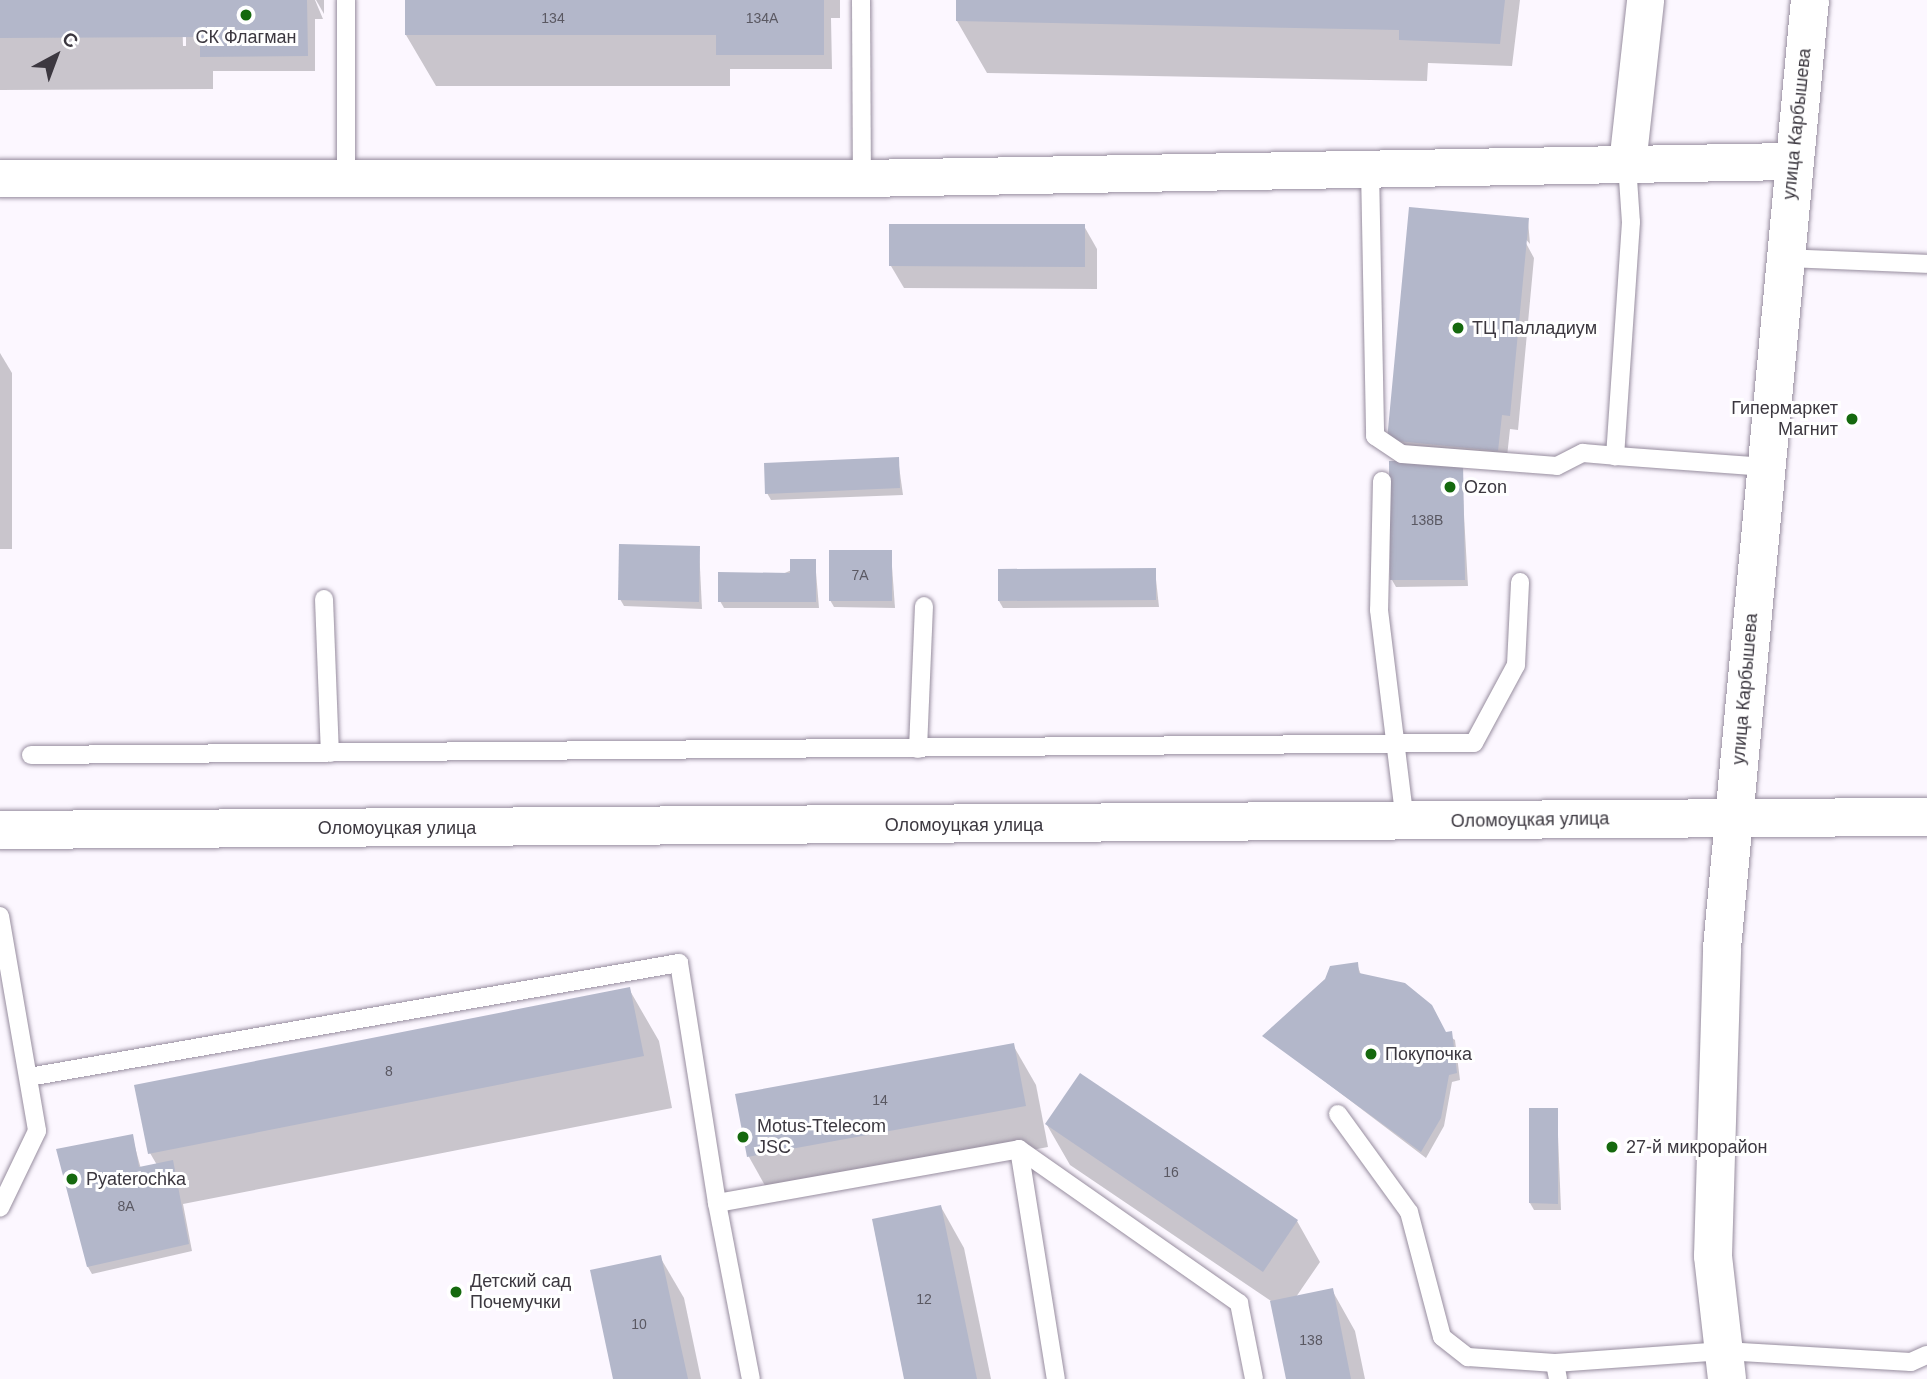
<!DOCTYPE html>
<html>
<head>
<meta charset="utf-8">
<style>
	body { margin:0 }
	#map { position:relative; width:1927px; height:1379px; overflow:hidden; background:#fcf7ff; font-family:Helvetica,sans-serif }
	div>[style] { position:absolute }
	.shadow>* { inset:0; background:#0003 }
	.building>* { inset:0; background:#b3b7ca }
	.roads { filter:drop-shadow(0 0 2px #978d9f) drop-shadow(0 0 2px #978d9f) }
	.service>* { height:18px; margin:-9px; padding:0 9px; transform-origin:9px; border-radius:9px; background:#fff }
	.minor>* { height:37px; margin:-18.5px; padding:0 18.5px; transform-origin:18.5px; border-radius:18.5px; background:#fff }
	.tertiary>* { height:38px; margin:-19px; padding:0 19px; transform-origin:19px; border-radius:19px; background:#fff }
	.dots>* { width:19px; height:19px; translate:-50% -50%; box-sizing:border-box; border:4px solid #fff; border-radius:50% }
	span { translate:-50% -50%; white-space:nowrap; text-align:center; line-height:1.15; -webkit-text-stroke:6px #fff; paint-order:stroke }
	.number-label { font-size:14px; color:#5a5862 }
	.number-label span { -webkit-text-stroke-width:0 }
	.poi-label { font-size:18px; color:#3c3840 }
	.left { translate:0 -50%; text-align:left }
	.right { translate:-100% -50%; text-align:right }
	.street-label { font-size:18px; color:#3c3840 }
	.north { position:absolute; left:21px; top:21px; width:70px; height:70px; -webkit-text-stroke:5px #fff; paint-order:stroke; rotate:41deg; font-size:19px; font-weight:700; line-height:28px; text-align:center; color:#3c3840 }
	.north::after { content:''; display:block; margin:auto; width:24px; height:32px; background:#3c3840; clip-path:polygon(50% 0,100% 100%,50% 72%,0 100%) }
</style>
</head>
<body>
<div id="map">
	<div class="shadow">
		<div style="clip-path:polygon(evenodd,0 0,315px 0,323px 19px,315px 19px,315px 71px,213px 71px,213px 89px,0 90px,0 0,182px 11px,186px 11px,186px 46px,183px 46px,182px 11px)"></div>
		<div style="clip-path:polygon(316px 0,324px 0,324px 14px)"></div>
		<div style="clip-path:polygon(406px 0,840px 0,840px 18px,831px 18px,832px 69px,730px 69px,730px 86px,436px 86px,406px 35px)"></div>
		<div style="clip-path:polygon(958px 0,1520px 0,1512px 66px,1428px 63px,1427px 81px,987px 73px,957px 21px)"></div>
		<div style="clip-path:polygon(1528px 220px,1530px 244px,1521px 234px,1534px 258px,1518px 430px,1510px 429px,1506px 466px,1461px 461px,1468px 586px,1396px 587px,1392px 580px,1447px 462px,1398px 455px,1389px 440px)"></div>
		<div style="clip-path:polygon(1084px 226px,1097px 249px,1097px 289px,904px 288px,891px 266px)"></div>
		<div style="clip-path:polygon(0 353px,12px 373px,12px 549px,0 549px)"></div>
		<div style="clip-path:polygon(898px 459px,903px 495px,771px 500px,767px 493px)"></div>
		<div style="clip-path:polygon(699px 548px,702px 609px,624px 606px,620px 599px)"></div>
		<div style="clip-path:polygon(891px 552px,895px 608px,834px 607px,830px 600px)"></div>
		<div style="clip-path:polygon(815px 560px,819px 608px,724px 608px,720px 601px)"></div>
		<div style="clip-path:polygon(1155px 570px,1159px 607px,1003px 608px,999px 601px)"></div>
		<div style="clip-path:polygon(1357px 964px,1361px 975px,1455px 1040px,1460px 1080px,1452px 1082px,1444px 1126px,1426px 1158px,1265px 1036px)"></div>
		<div style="clip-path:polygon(629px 989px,659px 1041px,672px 1108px,183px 1204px,192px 1251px,92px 1274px,88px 1267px,58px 1151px,132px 1136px,141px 1169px,157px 1165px,150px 1153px)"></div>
		<div style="clip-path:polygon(1013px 1045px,1036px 1085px,1048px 1147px,772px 1198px,749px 1157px,737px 1095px)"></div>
		<div style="clip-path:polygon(1557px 1110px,1561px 1210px,1534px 1210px,1530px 1203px)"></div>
		<div style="clip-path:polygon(1047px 1125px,1297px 1221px,1320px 1262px,1296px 1297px,1332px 1290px,1355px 1331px,1365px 1379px,1287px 1379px,1271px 1301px,1070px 1165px)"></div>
		<div style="clip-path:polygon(941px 1207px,964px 1248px,991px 1379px,906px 1379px)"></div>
		<div style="clip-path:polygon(660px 1257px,684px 1298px,701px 1379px,615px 1379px)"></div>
	</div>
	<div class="building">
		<div style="clip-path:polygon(0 0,307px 0,308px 56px,200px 57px,200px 37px,0 38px)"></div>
		<div style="clip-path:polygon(405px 0,824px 0,824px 55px,716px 55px,716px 35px,405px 35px)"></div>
		<div style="clip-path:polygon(956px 0,1505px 0,1500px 44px,1399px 40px,1399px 30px,956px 21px)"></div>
		<div style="clip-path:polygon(1409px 207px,1529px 218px,1510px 416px,1502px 415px,1498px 451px,1387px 440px)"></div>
		<div style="clip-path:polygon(889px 224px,1085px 224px,1085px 267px,889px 266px)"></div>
		<div style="clip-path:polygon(899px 457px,900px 488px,765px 494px,764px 463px)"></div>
		<div style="clip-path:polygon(1389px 461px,1463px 461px,1465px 580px,1390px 580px)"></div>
		<div style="clip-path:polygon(619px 544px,700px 546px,699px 602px,618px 600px)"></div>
		<div style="clip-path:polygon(829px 550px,892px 550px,892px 601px,829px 601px)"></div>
		<div style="clip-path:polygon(790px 559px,816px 559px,816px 602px,718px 602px,718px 572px,790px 573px)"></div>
		<div style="clip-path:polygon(1156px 568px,1156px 600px,998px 601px,998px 569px)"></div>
		<div style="clip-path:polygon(1358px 962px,1359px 973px,1405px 983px,1432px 1005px,1446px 1032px,1452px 1031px,1457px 1073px,1449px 1075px,1441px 1118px,1421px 1152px,1262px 1036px,1325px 979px,1330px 966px)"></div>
		<div style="clip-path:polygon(630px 987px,644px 1056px,148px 1154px,134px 1085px)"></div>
		<div style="clip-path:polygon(1014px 1043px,1026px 1106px,747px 1157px,735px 1094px)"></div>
		<div style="clip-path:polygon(1080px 1073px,1298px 1220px,1263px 1272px,1045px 1124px)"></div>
		<div style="clip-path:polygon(1529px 1108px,1558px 1108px,1558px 1204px,1529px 1203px)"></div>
		<div style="clip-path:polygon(133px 1134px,139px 1167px,173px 1160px,189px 1244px,87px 1267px,56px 1149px)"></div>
		<div style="clip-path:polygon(941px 1205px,977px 1379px,904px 1379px,872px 1219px)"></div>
		<div style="clip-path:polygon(661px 1255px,688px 1379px,613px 1379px,590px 1270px)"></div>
		<div style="clip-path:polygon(1333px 1288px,1351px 1379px,1286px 1379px,1270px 1301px)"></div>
	</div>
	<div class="roads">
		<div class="service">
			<div style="left:346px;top:0;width:180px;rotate:90deg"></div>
			<div style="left:861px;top:0;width:178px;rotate:89.7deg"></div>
			<div style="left:1627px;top:164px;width:58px;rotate:86.1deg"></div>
			<div style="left:1631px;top:222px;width:235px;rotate:93.9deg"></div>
			<div style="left:1615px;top:456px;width:149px;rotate:4.2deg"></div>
			<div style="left:1370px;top:169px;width:267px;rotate:88.9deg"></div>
			<div style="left:1375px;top:436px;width:32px;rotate:34deg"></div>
			<div style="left:1402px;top:454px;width:155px;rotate:4.4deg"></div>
			<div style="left:1557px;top:466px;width:29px;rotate:-27deg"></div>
			<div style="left:1583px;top:453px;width:32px;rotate:5deg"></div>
			<div style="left:1785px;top:258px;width:142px;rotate:2.4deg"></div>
			<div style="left:1382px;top:481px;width:129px;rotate:91.3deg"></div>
			<div style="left:1379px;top:610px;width:214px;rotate:83deg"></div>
			<div style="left:324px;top:599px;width:154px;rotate:87.8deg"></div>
			<div style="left:918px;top:749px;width:143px;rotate:-87.6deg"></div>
			<div style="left:31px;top:755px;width:1443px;rotate:-0.48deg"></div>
			<div style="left:1474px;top:743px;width:89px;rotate:-61.7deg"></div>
			<div style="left:1516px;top:665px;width:83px;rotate:-87.2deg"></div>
			<div style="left:0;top:916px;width:218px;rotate:80.2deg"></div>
			<div style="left:37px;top:1131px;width:85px;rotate:115.7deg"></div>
			<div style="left:29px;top:1077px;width:660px;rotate:-9.95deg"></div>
			<div style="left:679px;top:963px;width:243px;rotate:81deg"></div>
			<div style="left:717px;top:1203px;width:307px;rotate:-10.1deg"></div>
			<div style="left:1019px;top:1149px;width:269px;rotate:35deg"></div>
			<div style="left:1239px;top:1303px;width:77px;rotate:78.8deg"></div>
			<div style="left:1338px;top:1114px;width:121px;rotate:54.1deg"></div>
			<div style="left:1409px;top:1212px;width:129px;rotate:75.2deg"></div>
			<div style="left:1442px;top:1337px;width:33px;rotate:38deg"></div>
			<div style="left:1468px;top:1357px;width:87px;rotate:3.9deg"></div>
			<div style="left:1019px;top:1149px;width:233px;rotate:80.9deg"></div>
			<div style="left:717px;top:1203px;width:179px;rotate:79.1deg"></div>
			<div style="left:1558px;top:1379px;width:16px;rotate:-101deg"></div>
			<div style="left:1555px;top:1363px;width:169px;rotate:-4.1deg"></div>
			<div style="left:1724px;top:1351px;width:187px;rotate:3.4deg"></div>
			<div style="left:1911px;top:1362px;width:17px;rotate:-24deg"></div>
		</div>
		<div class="minor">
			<div style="left:1627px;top:164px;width:165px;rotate:-83.7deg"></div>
			<div style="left:0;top:178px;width:862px"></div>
			<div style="left:862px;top:178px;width:931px;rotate:-1.05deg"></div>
		</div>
		<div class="tertiary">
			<div style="left:0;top:830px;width:1927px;rotate:-0.39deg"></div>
			<div style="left:1727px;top:1379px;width:124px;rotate:-96.5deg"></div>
			<div style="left:1713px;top:1256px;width:308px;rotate:-88.3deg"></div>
			<div style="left:1722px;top:948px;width:952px;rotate:-84.7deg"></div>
		</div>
	</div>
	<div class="dots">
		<div style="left:246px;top:15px;background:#15690e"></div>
		<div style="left:1458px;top:328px;background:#15690e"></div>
		<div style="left:1852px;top:419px;background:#15690e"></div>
		<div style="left:1450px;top:487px;background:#15690e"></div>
		<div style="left:1371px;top:1054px;background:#15690e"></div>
		<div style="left:743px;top:1137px;background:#15690e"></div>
		<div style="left:1612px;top:1147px;background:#15690e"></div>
		<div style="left:72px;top:1179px;background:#15690e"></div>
		<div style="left:456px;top:1292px;background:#15690e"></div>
	</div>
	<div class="number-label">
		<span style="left:553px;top:18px">134</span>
		<span style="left:762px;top:18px">134А</span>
		<span style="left:1427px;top:520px">138В</span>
		<span style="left:860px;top:575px">7А</span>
		<span style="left:389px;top:1071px">8</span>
		<span style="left:880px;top:1100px">14</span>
		<span style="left:1171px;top:1172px">16</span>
		<span style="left:126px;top:1206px">8А</span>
		<span style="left:924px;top:1299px">12</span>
		<span style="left:639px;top:1324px">10</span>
		<span style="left:1311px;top:1340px">138</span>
	</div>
	<div class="poi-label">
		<span style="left:246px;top:37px">СК Флагман</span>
		<span class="left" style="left:1472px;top:328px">ТЦ Палладиум</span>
		<span class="right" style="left:1838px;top:419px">Гипермаркет<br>Магнит</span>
		<span class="left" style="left:1464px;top:487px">Ozon</span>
		<span class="left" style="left:1385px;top:1054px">Покупочка</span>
		<span class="left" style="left:757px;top:1137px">Motus-Ttelecom<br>JSC</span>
		<span class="left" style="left:1626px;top:1147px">27-й микрорайон</span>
		<span class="left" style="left:86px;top:1179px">Pyaterochka</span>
		<span class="left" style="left:470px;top:1292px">Детский сад<br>Почемучки</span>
	</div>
	<div class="street-label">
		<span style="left:1797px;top:124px;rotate:-84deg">улица Карбышева</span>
		<span style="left:1745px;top:689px;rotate:-85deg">улица Карбышева</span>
		<span style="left:1530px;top:820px;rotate:-1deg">Оломоуцкая улица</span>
		<span style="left:964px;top:825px">Оломоуцкая улица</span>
		<span style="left:397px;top:828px">Оломоуцкая улица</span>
	</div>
	<div class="north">С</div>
</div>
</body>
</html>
